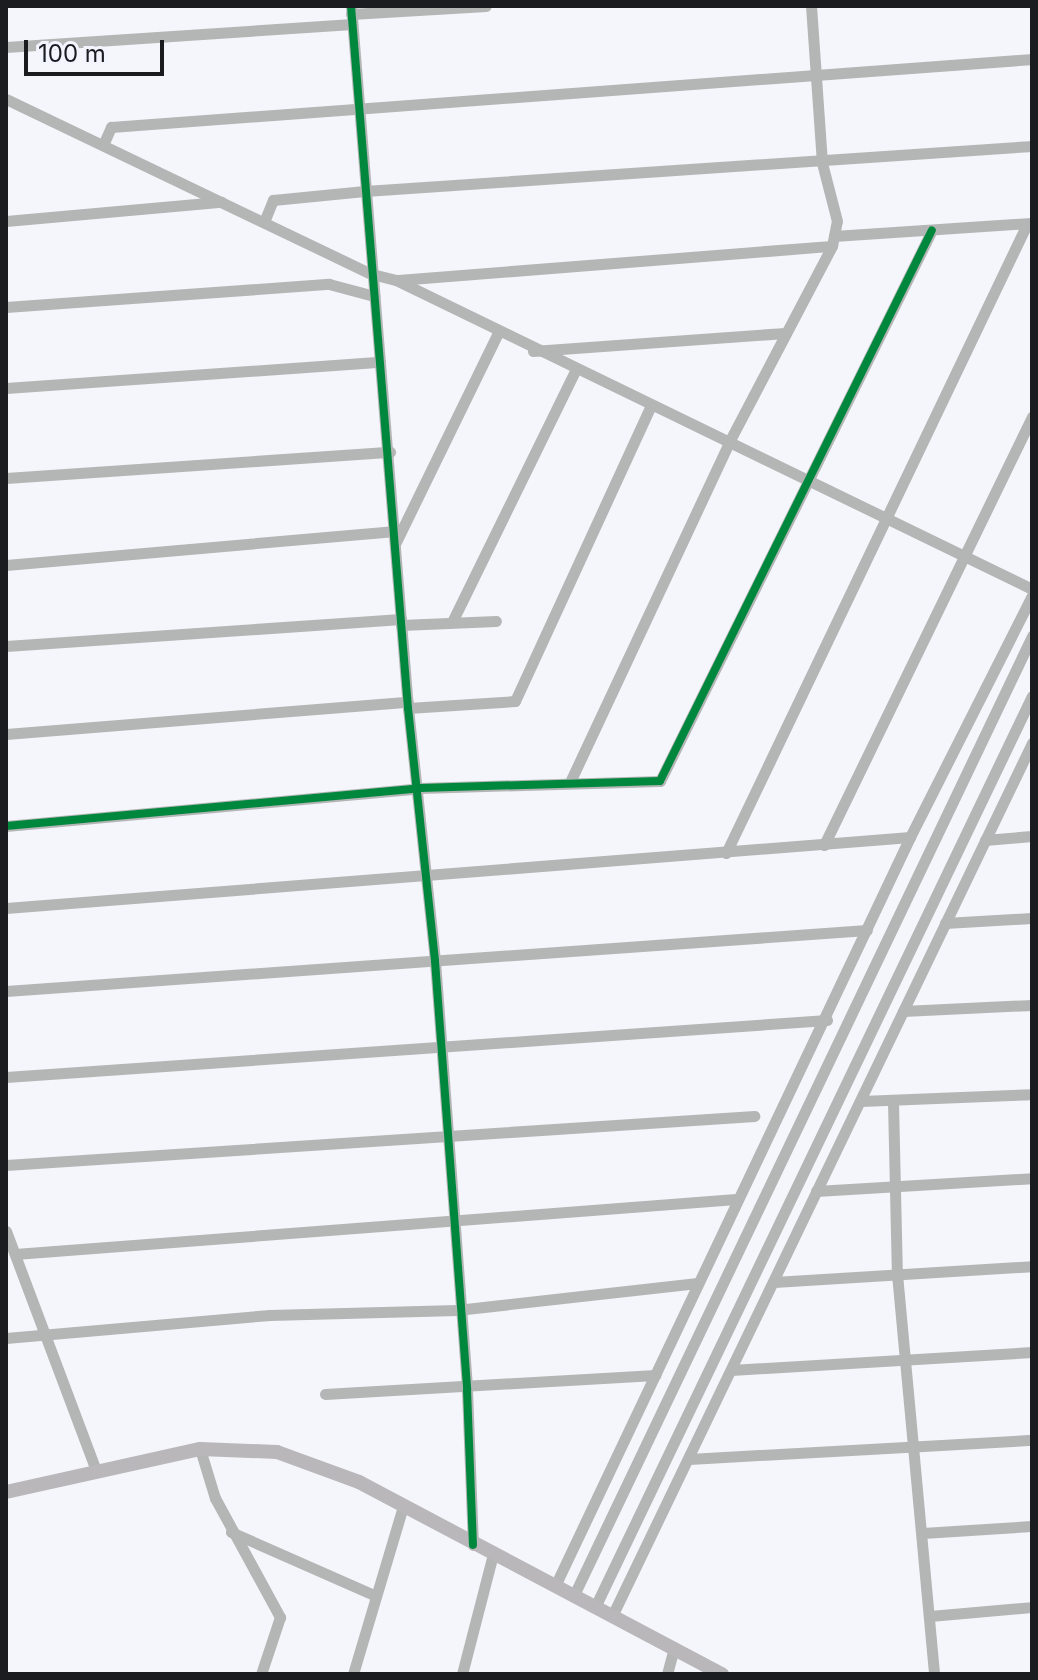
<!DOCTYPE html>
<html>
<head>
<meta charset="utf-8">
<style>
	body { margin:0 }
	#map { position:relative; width:1038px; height:1680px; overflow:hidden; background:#f5f6fb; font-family:Inter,sans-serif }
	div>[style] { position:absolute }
	.minor>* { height:11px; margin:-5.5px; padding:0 5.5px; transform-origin:5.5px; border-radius:5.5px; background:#b4b5b5 }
	.major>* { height:14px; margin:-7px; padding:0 7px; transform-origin:7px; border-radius:7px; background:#b9b7b9 }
	.cycleway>* { height:8px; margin:-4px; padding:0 4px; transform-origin:4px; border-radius:4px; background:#00873e }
	span { translate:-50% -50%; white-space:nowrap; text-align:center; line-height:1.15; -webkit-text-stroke:6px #f2f4fe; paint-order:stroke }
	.frame { position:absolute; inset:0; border:8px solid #1b1c20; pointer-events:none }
	.scale { position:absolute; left:24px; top:40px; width:140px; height:36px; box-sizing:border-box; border:4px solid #1b1c20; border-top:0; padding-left:10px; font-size:24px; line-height:28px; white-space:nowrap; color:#1b1c20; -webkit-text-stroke:6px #f2f4fe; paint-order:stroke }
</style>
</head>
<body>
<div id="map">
	<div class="minor">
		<div style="left:351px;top:6px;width:704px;rotate:85.36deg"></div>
		<div style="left:408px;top:708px;width:254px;rotate:83.9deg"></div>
		<div style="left:435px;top:961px;width:430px;rotate:85.7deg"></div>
		<div style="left:467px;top:1390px;width:155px;rotate:87.8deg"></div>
		<div style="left:351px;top:14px;width:135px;rotate:-3.4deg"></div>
		<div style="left:6px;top:47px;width:347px;rotate:-3.8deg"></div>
		<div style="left:6px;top:99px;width:406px;rotate:25.6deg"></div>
		<div style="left:372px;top:274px;width:25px;rotate:14deg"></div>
		<div style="left:396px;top:280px;width:707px;rotate:25.91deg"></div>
		<div style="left:103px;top:145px;width:20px;rotate:-66deg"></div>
		<div style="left:111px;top:127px;width:924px;rotate:-4.22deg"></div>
		<div style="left:6px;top:221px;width:216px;rotate:-5.1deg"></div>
		<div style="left:264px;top:222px;width:24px;rotate:-68deg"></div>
		<div style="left:273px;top:200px;width:92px;rotate:-5.6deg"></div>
		<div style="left:365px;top:191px;width:669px;rotate:-3.86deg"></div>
		<div style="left:834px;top:236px;width:198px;rotate:-3.8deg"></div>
		<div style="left:398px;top:280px;width:435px;rotate:-4.5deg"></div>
		<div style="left:6px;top:307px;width:324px;rotate:-4.1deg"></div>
		<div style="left:329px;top:284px;width:47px;rotate:14.9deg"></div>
		<div style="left:533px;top:351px;width:253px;rotate:-4.1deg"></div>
		<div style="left:6px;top:388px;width:375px;rotate:-4deg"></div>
		<div style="left:6px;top:478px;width:385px;rotate:-3.9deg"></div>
		<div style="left:395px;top:544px;width:235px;rotate:-64deg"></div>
		<div style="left:6px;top:565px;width:388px;rotate:-5deg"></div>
		<div style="left:452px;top:622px;width:280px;rotate:-63.9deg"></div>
		<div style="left:401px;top:625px;width:95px;rotate:-2.4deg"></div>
		<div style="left:6px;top:646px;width:396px;rotate:-3.9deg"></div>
		<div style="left:408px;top:708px;width:107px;rotate:-3.7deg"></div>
		<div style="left:515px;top:701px;width:324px;rotate:-65.3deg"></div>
		<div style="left:6px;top:734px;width:403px;rotate:-4.6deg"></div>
		<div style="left:570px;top:782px;width:373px;rotate:-64.9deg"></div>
		<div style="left:728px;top:444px;width:224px;rotate:-62.3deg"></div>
		<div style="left:832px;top:246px;width:25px;rotate:-79deg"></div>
		<div style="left:837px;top:221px;width:60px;rotate:-104.5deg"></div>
		<div style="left:822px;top:163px;width:157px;rotate:-94deg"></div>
		<div style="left:6px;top:826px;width:416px;rotate:-5.2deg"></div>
		<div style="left:420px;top:788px;width:240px;rotate:-1.7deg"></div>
		<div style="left:660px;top:781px;width:614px;rotate:-63.73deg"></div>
		<div style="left:985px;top:840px;width:47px;rotate:-4.9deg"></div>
		<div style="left:824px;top:845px;width:476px;rotate:-64.1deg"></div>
		<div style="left:726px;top:853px;width:697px;rotate:-64.43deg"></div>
		<div style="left:6px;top:908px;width:907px;rotate:-4.49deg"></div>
		<div style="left:945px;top:923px;width:87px;rotate:-3.3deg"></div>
		<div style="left:6px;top:991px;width:863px;rotate:-4.05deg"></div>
		<div style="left:903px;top:1011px;width:129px;rotate:-2.7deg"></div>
		<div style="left:6px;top:1077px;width:823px;rotate:-3.97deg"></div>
		<div style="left:861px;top:1101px;width:171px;rotate:-2.3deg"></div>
		<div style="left:893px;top:1102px;width:172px;rotate:88.7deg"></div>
		<div style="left:897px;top:1274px;width:402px;rotate:84.7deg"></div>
		<div style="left:6px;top:1165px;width:750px;rotate:-3.75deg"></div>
		<div style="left:816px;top:1191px;width:216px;rotate:-3.4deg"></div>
		<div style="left:6px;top:1231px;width:256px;rotate:69.4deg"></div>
		<div style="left:15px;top:1254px;width:723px;rotate:-4.36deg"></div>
		<div style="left:774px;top:1282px;width:258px;rotate:-3.5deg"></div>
		<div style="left:6px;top:1338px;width:265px;rotate:-5deg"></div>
		<div style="left:270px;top:1315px;width:187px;rotate:-1.5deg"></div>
		<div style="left:457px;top:1310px;width:242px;rotate:-6.4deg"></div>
		<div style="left:731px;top:1370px;width:302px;rotate:-3.4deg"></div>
		<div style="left:325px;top:1394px;width:331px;rotate:-3.3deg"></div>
		<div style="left:200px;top:1449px;width:51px;rotate:73deg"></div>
		<div style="left:215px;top:1498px;width:136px;rotate:61.4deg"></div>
		<div style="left:280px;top:1617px;width:60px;rotate:108.4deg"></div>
		<div style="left:689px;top:1459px;width:344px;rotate:-3.2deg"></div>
		<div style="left:231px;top:1532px;width:158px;rotate:23.8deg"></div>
		<div style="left:923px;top:1533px;width:109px;rotate:-3.7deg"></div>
		<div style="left:555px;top:1586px;width:829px;rotate:-64.64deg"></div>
		<div style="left:910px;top:837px;width:270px;rotate:-63.2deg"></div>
		<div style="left:574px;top:1595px;width:1063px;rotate:-64.47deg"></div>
		<div style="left:596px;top:1605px;width:1008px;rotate:-64.38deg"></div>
		<div style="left:613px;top:1614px;width:967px;rotate:-64.31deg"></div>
		<div style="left:930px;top:1616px;width:102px;rotate:-5deg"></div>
		<div style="left:353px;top:1674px;width:175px;rotate:-73.4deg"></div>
		<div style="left:462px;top:1674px;width:124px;rotate:-75.5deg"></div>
		<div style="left:667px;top:1674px;width:28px;rotate:-75deg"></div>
	</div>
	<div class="major">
		<div style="left:6px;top:1492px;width:199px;rotate:-12.5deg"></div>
		<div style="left:200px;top:1449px;width:77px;rotate:2.2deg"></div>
		<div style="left:277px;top:1452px;width:87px;rotate:20.1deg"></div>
		<div style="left:359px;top:1482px;width:411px;rotate:27.9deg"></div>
	</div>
	<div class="cycleway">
		<div style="left:351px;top:6px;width:704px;rotate:85.36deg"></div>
		<div style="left:408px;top:708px;width:254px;rotate:83.9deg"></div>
		<div style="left:435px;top:961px;width:430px;rotate:85.7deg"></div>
		<div style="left:467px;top:1390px;width:155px;rotate:87.8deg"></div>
		<div style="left:6px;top:826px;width:416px;rotate:-5.2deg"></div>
		<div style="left:420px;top:788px;width:240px;rotate:-1.7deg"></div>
		<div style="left:660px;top:781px;width:614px;rotate:-63.73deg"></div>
	</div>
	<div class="frame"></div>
	<div class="scale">100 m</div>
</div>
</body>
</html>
